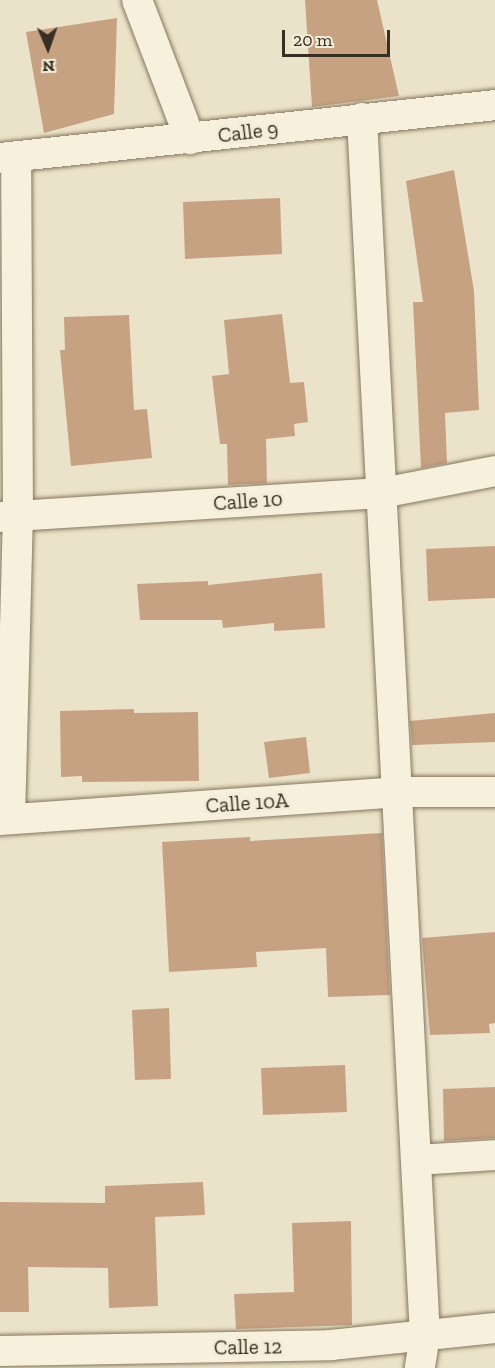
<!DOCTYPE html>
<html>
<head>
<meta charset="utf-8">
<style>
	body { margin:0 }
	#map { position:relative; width:495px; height:1368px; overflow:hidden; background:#ebe3c9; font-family:"Zilla Slab",serif }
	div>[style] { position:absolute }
	.building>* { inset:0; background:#c6a283 }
	.roads { filter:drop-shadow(0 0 2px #86765f) drop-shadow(0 0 2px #86765f) }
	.minor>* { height:30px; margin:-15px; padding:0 15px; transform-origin:15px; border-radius:15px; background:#f6f0dc }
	span { translate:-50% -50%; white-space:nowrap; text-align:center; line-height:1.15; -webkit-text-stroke:6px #f3edd8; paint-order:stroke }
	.street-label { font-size:21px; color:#382e22 }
	.north { position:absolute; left:18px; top:18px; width:60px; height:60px; -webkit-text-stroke:4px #f3edd8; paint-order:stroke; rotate:178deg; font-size:16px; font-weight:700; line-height:24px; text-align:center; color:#382e22 }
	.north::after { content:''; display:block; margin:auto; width:21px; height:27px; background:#382e22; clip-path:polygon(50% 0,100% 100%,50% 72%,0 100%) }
	.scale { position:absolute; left:282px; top:30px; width:108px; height:27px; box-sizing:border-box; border:3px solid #382e22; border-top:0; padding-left:8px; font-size:18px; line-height:21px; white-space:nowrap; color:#382e22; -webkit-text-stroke:4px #f3edd8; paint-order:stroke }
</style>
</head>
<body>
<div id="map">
	<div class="building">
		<div style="clip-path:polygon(305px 0,377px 0,399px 96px,312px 107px)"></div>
		<div style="clip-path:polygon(117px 18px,114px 114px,44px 133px,26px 32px)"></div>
		<div style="clip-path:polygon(454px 170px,474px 291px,479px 410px,445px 413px,447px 463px,421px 468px,413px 302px,423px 302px,406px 181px)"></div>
		<div style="clip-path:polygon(280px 198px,282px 254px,185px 259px,183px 202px)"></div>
		<div style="clip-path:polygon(282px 314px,290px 383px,304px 382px,308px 422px,294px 424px,295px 436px,266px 439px,267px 483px,228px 485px,227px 444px,220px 444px,212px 376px,229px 374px,224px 320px)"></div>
		<div style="clip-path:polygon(129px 315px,134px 410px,147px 409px,152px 458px,71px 466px,60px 350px,65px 350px,64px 317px)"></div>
		<div style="clip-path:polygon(495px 546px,495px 598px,428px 601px,426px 549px)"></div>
		<div style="clip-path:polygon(322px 573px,325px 628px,274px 631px,274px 623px,223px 628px,222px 620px,140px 620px,137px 584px,208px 581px,208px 585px)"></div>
		<div style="clip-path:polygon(134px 709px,134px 713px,198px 712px,199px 781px,82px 782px,82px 776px,61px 777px,60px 711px)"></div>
		<div style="clip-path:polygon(495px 713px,495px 742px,412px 745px,410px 721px)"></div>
		<div style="clip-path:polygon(306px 737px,310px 773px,269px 778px,264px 742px)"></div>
		<div style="clip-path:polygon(382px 833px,390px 995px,328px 997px,326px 948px,256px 952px,257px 967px,169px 972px,162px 842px,250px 837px,250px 841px)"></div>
		<div style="clip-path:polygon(495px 932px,495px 1023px,489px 1024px,490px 1033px,430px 1035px,422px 938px)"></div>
		<div style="clip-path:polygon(169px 1008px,171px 1079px,135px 1080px,132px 1010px)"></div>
		<div style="clip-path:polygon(345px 1065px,347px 1112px,263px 1115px,261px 1068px)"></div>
		<div style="clip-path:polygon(495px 1087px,495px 1138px,444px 1141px,443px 1089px)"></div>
		<div style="clip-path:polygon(203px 1182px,205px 1215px,155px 1217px,158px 1306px,109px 1308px,108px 1268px,28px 1267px,29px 1312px,0 1312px,0 1202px,105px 1203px,105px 1186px)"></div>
		<div style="clip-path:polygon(351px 1221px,352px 1325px,236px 1329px,234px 1294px,294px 1292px,292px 1223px)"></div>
	</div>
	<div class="roads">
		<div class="minor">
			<div style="left:137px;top:0;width:149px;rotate:69.1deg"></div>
			<div style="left:362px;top:118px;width:1219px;rotate:87.04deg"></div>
			<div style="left:425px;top:1335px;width:33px;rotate:99deg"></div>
			<div style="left:0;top:158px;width:498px;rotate:-6.1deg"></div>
			<div style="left:0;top:517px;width:383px;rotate:-3.6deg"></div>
			<div style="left:382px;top:493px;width:115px;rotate:-11deg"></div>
			<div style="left:10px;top:819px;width:303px;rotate:-88.5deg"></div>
			<div style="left:18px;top:516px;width:359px;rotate:-90.3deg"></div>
			<div style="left:0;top:820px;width:398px;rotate:-4deg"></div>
			<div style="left:397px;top:792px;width:98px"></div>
			<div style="left:416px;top:1160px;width:79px;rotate:-3.6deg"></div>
			<div style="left:0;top:1351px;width:331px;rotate:-1deg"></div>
			<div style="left:331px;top:1345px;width:165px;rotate:-5.9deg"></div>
		</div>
	</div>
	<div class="street-label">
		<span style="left:248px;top:132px;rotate:-7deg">Calle 9</span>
		<span style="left:248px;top:501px;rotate:-4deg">Calle 10</span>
		<span style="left:247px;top:803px;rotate:-4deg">Calle 10A</span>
		<span style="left:248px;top:1347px;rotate:-1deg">Calle 12</span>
	</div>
	<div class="north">N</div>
	<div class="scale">20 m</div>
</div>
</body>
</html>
